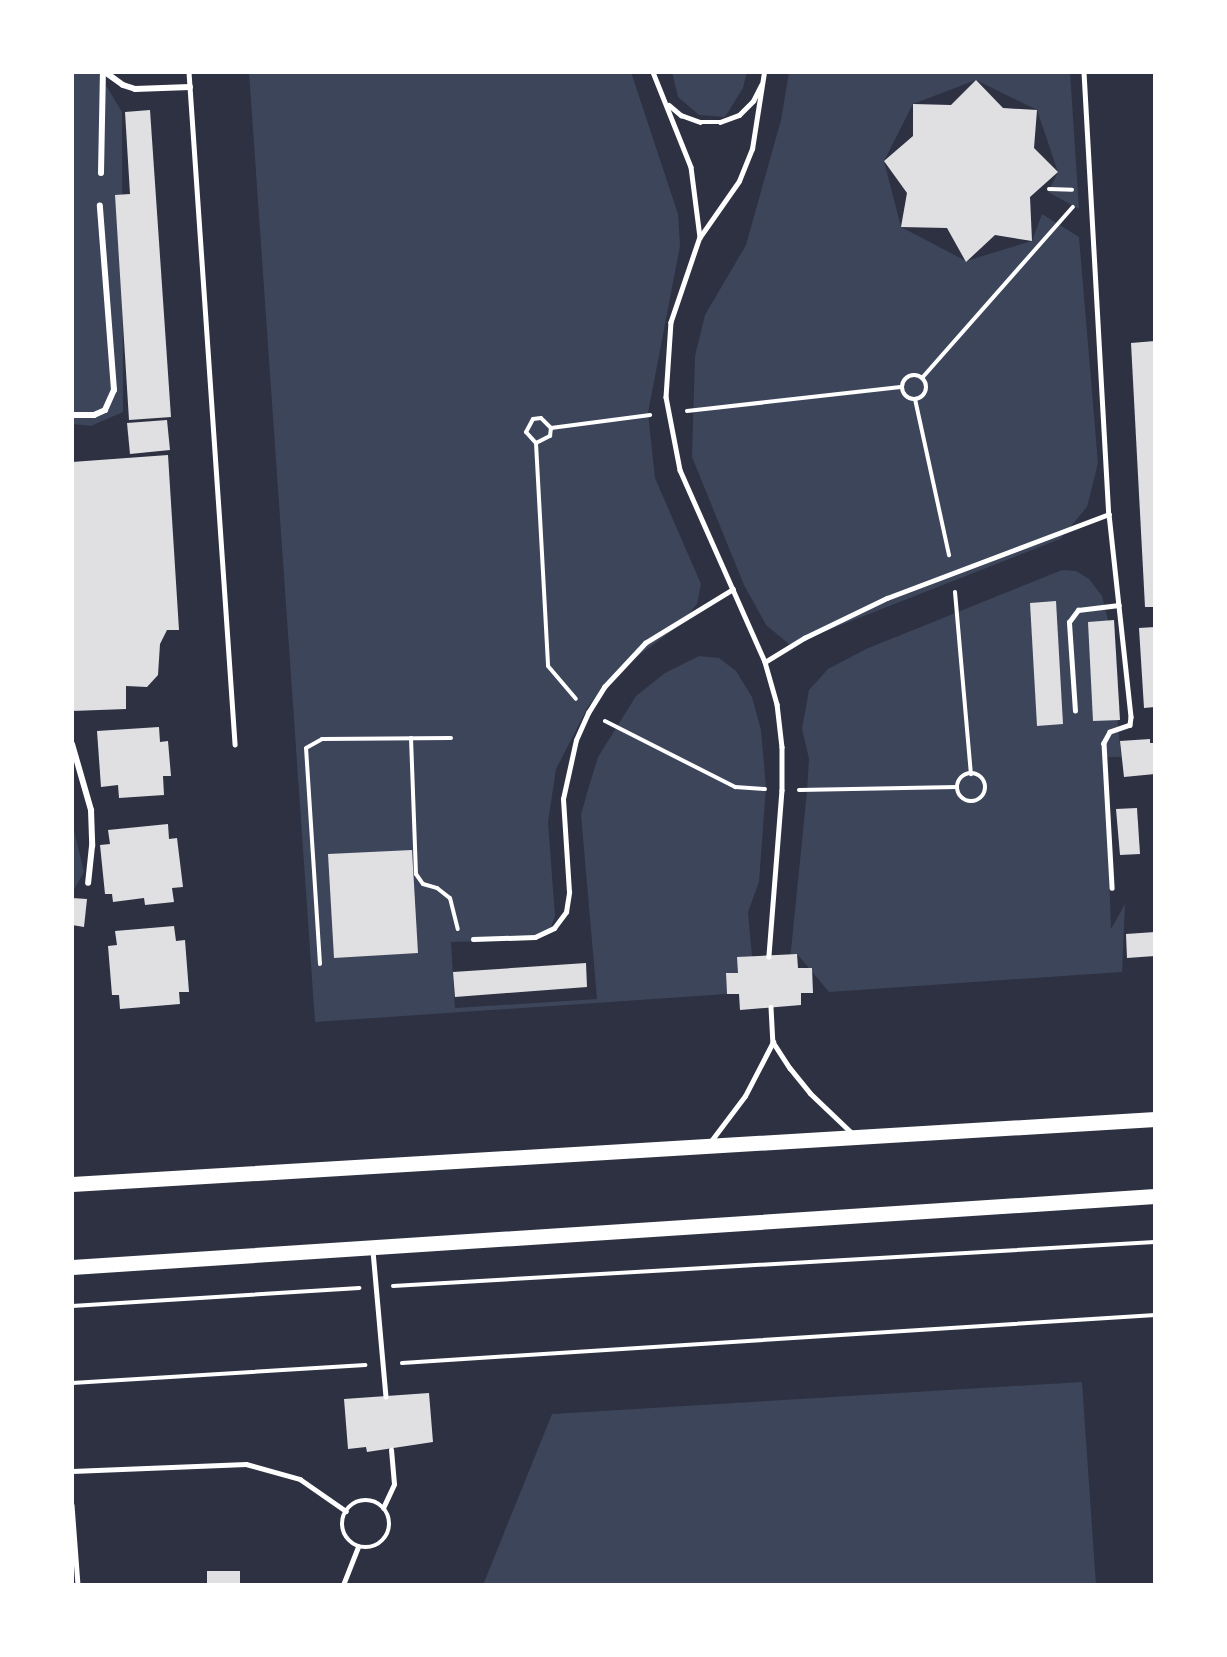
<!DOCTYPE html>
<html>
<head>
<meta charset="utf-8">
<style>
	body { margin:0 }
	#map { position:relative; width:1227px; height:1657px; overflow:hidden; background:#2d3142; font-family:Cabin,sans-serif }
	div>[style] { position:absolute }
	.green>* { inset:0; background:#3c4559 }
	.building>* { inset:0; background:#e0e0e3 }
	.path>* { height:4px; margin:-2px; padding:0 2px; transform-origin:2px; border-radius:2px; background:#fff }
	.path>.ring { margin:-2px; padding:0; box-sizing:content-box; background:none; border:4px solid #fff; border-radius:50% }
	.service>* { height:4.5px; margin:-2.25px; padding:0 2.25px; transform-origin:2.25px; border-radius:2.25px; background:#fff }
	.service>.ring { margin:-2.25px; padding:0; box-sizing:content-box; background:none; border:4.5px solid #fff; border-radius:50% }
	.minor>* { height:6px; margin:-3px; padding:0 3px; transform-origin:3px; border-radius:3px; background:#fff }
	.primary>* { height:15px; margin:-7.5px; padding:0 7.5px; transform-origin:7.5px; border-radius:7.5px; background:#fff }
	span { translate:-50% -50%; white-space:nowrap; text-align:center; line-height:1.15; -webkit-text-stroke:5px #fff; paint-order:stroke }
	.frame { position:absolute; inset:0; border:74px solid #fff; pointer-events:none }
</style>
</head>
<body>
<div id="map">
	<div class="green">
		<div style="clip-path:polygon(72px 72px,98px 72px,122px 112px,123px 412px,91px 426px,72px 424px)"></div>
		<div style="clip-path:polygon(249px 72px,631px 72px,678px 214px,680px 246px,648px 413px,655px 478px,701px 584px,697px 604px,681px 624px,615px 673px,589px 705px,556px 769px,548px 822px,555px 916px,551px 928px,538px 937px,524px 940px,451px 942px,455px 1008px,597px 999px,581px 815px,587px 793px,598px 757px,636px 696px,665px 673px,699px 656px,719px 658px,736px 671px,752px 697px,761px 730px,766px 787px,759px 882px,748px 912px,754px 978px,726px 973px,727px 994px,315px 1022px)"></div>
		<div style="clip-path:polygon(672px 72px,747px 72px,743px 88px,725px 117px,699px 115px,678px 97px)"></div>
		<div style="clip-path:polygon(789px 72px,1070px 72px,1079px 209px,1048px 192px,1058px 172px,1037px 110px,976px 80px,913px 104px,884px 161px,901px 227px,966px 261px,1032px 241px,1042px 214px,1079px 237px,1098px 463px,1087px 507px,1060px 539px,790px 645px,766px 625px,744px 585px,692px 457px,695px 356px,705px 315px,746px 245px,781px 120px)"></div>
		<div style="clip-path:polygon(1062px 570px,1076px 571px,1089px 579px,1102px 596px,1108px 620px,1121px 757px,1105px 757px,1111px 929px,1125px 904px,1122px 972px,829px 992px,798px 955px,789px 970px,807px 791px,809px 759px,802px 729px,809px 690px,828px 669px,866px 649px)"></div>
		<div style="clip-path:polygon(72px 822px,84px 872px,72px 893px)"></div>
		<div style="clip-path:polygon(1082px 1382px,1096px 1585px,483px 1585px,552px 1414px)"></div>
	</div>
	<div class="building">
		<div style="clip-path:polygon(976px 80px,1003px 108px,1037px 110px,1034px 148px,1058px 172px,1030px 197px,1032px 241px,995px 235px,966px 262px,947px 228px,901px 227px,907px 193px,884px 161px,913px 136px,913px 104px,951px 105px)"></div>
		<div style="clip-path:polygon(150px 110px,171px 417px,129px 420px,115px 195px,130px 194px,125px 112px)"></div>
		<div style="clip-path:polygon(1155px 341px,1155px 607px,1145px 607px,1131px 343px)"></div>
		<div style="clip-path:polygon(167px 420px,170px 450px,130px 454px,127px 423px)"></div>
		<div style="clip-path:polygon(168px 455px,179px 630px,167px 630px,160px 644px,158px 675px,147px 687px,126px 686px,126px 709px,72px 711px,72px 462px)"></div>
		<div style="clip-path:polygon(1056px 601px,1063px 724px,1037px 726px,1030px 603px)"></div>
		<div style="clip-path:polygon(1114px 620px,1120px 720px,1093px 721px,1088px 622px)"></div>
		<div style="clip-path:polygon(1155px 627px,1155px 707px,1144px 708px,1139px 628px)"></div>
		<div style="clip-path:polygon(159px 727px,160px 742px,168px 741px,171px 776px,163px 776px,164px 795px,119px 798px,118px 785px,101px 787px,97px 731px)"></div>
		<div style="clip-path:polygon(1150px 739px,1150px 743px,1155px 743px,1155px 774px,1124px 777px,1120px 741px)"></div>
		<div style="clip-path:polygon(1137px 808px,1140px 854px,1120px 855px,1116px 809px)"></div>
		<div style="clip-path:polygon(168px 824px,169px 839px,177px 838px,183px 887px,172px 888px,174px 902px,145px 905px,144px 898px,113px 902px,112px 894px,105px 894px,100px 845px,110px 844px,108px 830px)"></div>
		<div style="clip-path:polygon(412px 850px,418px 953px,334px 958px,328px 854px)"></div>
		<div style="clip-path:polygon(72px 898px,87px 899px,84px 927px,72px 925px)"></div>
		<div style="clip-path:polygon(174px 926px,176px 941px,185px 940px,189px 992px,179px 992px,180px 1004px,120px 1009px,119px 995px,112px 995px,108px 946px,117px 945px,115px 931px)"></div>
		<div style="clip-path:polygon(1155px 932px,1155px 956px,1127px 958px,1126px 934px)"></div>
		<div style="clip-path:polygon(797px 954px,798px 968px,812px 968px,813px 993px,801px 993px,801px 1005px,740px 1010px,739px 994px,727px 994px,726px 973px,738px 973px,737px 957px)"></div>
		<div style="clip-path:polygon(586px 963px,587px 987px,455px 997px,453px 972px)"></div>
		<div style="clip-path:polygon(429px 1393px,433px 1442px,367px 1452px,366px 1447px,348px 1449px,344px 1399px)"></div>
		<div style="clip-path:polygon(207px 1571px,240px 1571px,240px 1585px,207px 1585px)"></div>
	</div>
	<div class="path">
		<div style="left:1049px;top:189px;width:23px;rotate:2deg"></div>
		<div class="ring" style="left:902px;top:375px;width:20px;height:20px"></div>
		<div style="left:922px;top:378px;width:228px;rotate:-48.6deg"></div>
		<div style="left:915px;top:399px;width:160px;rotate:77.7deg"></div>
		<div style="left:687px;top:411px;width:215px;rotate:-6.4deg"></div>
		<div style="left:551px;top:428px;width:100px;rotate:-7.5deg"></div>
		<div style="left:536px;top:443px;width:16px;rotate:-27deg"></div>
		<div style="left:550px;top:436px;width:8px;rotate:-83deg"></div>
		<div style="left:551px;top:428px;width:14px;rotate:-135deg"></div>
		<div style="left:541px;top:418px;width:8px;rotate:173deg"></div>
		<div style="left:533px;top:419px;width:15px;rotate:118deg"></div>
		<div style="left:526px;top:432px;width:15px;rotate:48deg"></div>
		<div style="left:536px;top:443px;width:223px;rotate:86.9deg"></div>
		<div style="left:548px;top:666px;width:43px;rotate:49.7deg"></div>
		<div style="left:955px;top:592px;width:183px;rotate:85deg"></div>
		<div style="left:605px;top:721px;width:146px;rotate:26.9deg"></div>
		<div style="left:735px;top:787px;width:30px;rotate:4deg"></div>
		<div style="left:411px;top:738px;width:136px;rotate:87.9deg"></div>
		<div style="left:416px;top:874px;width:12px;rotate:55deg"></div>
		<div style="left:423px;top:884px;width:15px;rotate:16deg"></div>
		<div style="left:437px;top:888px;width:16px;rotate:38deg"></div>
		<div style="left:450px;top:898px;width:32px;rotate:76deg"></div>
		<div class="ring" style="left:957px;top:773px;width:24px;height:24px"></div>
		<div style="left:799px;top:790px;width:158px;rotate:-1.1deg"></div>
		<div style="left:320px;top:964px;width:216px;rotate:-93.7deg"></div>
		<div style="left:306px;top:748px;width:18px;rotate:-29deg"></div>
		<div style="left:322px;top:739px;width:129px;rotate:-0.4deg"></div>
		<div style="left:393px;top:1286px;width:763px;rotate:-3.3deg"></div>
		<div style="left:72px;top:1306px;width:288px;rotate:-3.6deg"></div>
		<div style="left:402px;top:1363px;width:755px;rotate:-3.65deg"></div>
		<div style="left:72px;top:1383px;width:294px;rotate:-3.5deg"></div>
	</div>
	<div class="service">
		<div style="left:189px;top:72px;width:674px;rotate:86.08deg"></div>
		<div style="left:653px;top:72px;width:102px;rotate:68.2deg"></div>
		<div style="left:691px;top:167px;width:71px;rotate:82.7deg"></div>
		<div style="left:700px;top:237px;width:68px;rotate:-55.1deg"></div>
		<div style="left:739px;top:181px;width:35px;rotate:-68deg"></div>
		<div style="left:752px;top:149px;width:78px;rotate:-81.1deg"></div>
		<div style="left:1084px;top:72px;width:443px;rotate:86.8deg"></div>
		<div style="left:1109px;top:514px;width:204px;rotate:83.8deg"></div>
		<div style="left:1131px;top:717px;width:8px;rotate:97deg"></div>
		<div style="left:1130px;top:725px;width:21px;rotate:161deg"></div>
		<div style="left:1110px;top:732px;width:13px;rotate:119deg"></div>
		<div style="left:1104px;top:743px;width:145px;rotate:86.8deg"></div>
		<div style="left:669px;top:105px;width:16px;rotate:40deg"></div>
		<div style="left:681px;top:115px;width:20px;rotate:20deg"></div>
		<div style="left:700px;top:122px;width:20px"></div>
		<div style="left:720px;top:122px;width:20px;rotate:-20deg"></div>
		<div style="left:739px;top:115px;width:20px;rotate:-45deg"></div>
		<div style="left:753px;top:101px;width:18px;rotate:-63deg"></div>
		<div style="left:700px;top:237px;width:90px;rotate:108.8deg"></div>
		<div style="left:671px;top:322px;width:75px;rotate:93.8deg"></div>
		<div style="left:666px;top:397px;width:74px;rotate:79.1deg"></div>
		<div style="left:680px;top:470px;width:210px;rotate:66.1deg"></div>
		<div style="left:765px;top:662px;width:44px;rotate:74.1deg"></div>
		<div style="left:777px;top:704px;width:43px;rotate:83.4deg"></div>
		<div style="left:782px;top:747px;width:43px;rotate:90deg"></div>
		<div style="left:782px;top:790px;width:167px;rotate:94.5deg"></div>
		<div style="left:765px;top:662px;width:46px;rotate:-31.6deg"></div>
		<div style="left:804px;top:638px;width:92px;rotate:-25.7deg"></div>
		<div style="left:887px;top:598px;width:237px;rotate:-20.7deg"></div>
		<div style="left:1075px;top:711px;width:89px;rotate:-93.9deg"></div>
		<div style="left:1069px;top:622px;width:15px;rotate:-53deg"></div>
		<div style="left:1078px;top:610px;width:41px;rotate:-7deg"></div>
		<div style="left:473px;top:939px;width:62px;rotate:-1.8deg"></div>
		<div style="left:535px;top:937px;width:21px;rotate:-25deg"></div>
		<div style="left:554px;top:928px;width:20px;rotate:-53deg"></div>
		<div style="left:566px;top:912px;width:20px;rotate:-81deg"></div>
		<div style="left:569px;top:892px;width:93px;rotate:-93.7deg"></div>
		<div style="left:563px;top:799px;width:60px;rotate:-77.6deg"></div>
		<div style="left:576px;top:740px;width:30px;rotate:-66deg"></div>
		<div style="left:588px;top:713px;width:31px;rotate:-58deg"></div>
		<div style="left:604px;top:687px;width:60px;rotate:-47deg"></div>
		<div style="left:645px;top:643px;width:103px;rotate:-31.5deg"></div>
		<div style="left:771px;top:1007px;width:35px;rotate:87deg"></div>
		<div style="left:773px;top:1042px;width:31px;rotate:57deg"></div>
		<div style="left:790px;top:1068px;width:32px;rotate:51deg"></div>
		<div style="left:810px;top:1093px;width:58px;rotate:43.6deg"></div>
		<div style="left:711px;top:1141px;width:56px;rotate:-52.9deg"></div>
		<div style="left:745px;top:1096px;width:61px;rotate:-62.6deg"></div>
		<div style="left:373px;top:1251px;width:146px;rotate:84.9deg"></div>
		<div style="left:72px;top:1471px;width:174px;rotate:-2.3deg"></div>
		<div style="left:246px;top:1464px;width:56px;rotate:15.5deg"></div>
		<div style="left:300px;top:1479px;width:56px;rotate:34.8deg"></div>
		<div class="ring" style="left:342px;top:1500px;width:43.5px;height:43.5px"></div>
		<div style="left:72px;top:1505px;width:80px;rotate:85.7deg"></div>
		<div style="left:383px;top:1508px;width:26px;rotate:-65deg"></div>
		<div style="left:394px;top:1484px;width:34px;rotate:-95deg"></div>
		<div style="left:343px;top:1585px;width:41px;rotate:-68.5deg"></div>
	</div>
	<div class="minor">
		<div style="left:105px;top:72px;width:22px;rotate:36deg"></div>
		<div style="left:123px;top:85px;width:13px;rotate:18deg"></div>
		<div style="left:135px;top:89px;width:55px;rotate:-2.1deg"></div>
		<div style="left:101px;top:173px;width:101px;rotate:-88.9deg"></div>
		<div style="left:72px;top:415px;width:22px"></div>
		<div style="left:94px;top:415px;width:12px;rotate:-24deg"></div>
		<div style="left:105px;top:410px;width:22px;rotate:-66deg"></div>
		<div style="left:114px;top:390px;width:185px;rotate:-94.4deg"></div>
		<div style="left:72px;top:744px;width:69px;rotate:73.9deg"></div>
		<div style="left:91px;top:810px;width:36px;rotate:88deg"></div>
		<div style="left:92px;top:846px;width:37px;rotate:96deg"></div>
	</div>
	<div class="primary">
		<div style="left:72px;top:1184px;width:1085px;rotate:-3.43deg"></div>
		<div style="left:72px;top:1267px;width:1085px;rotate:-3.75deg"></div>
	</div>
	<div class="frame"></div>
</div>
</body>
</html>
